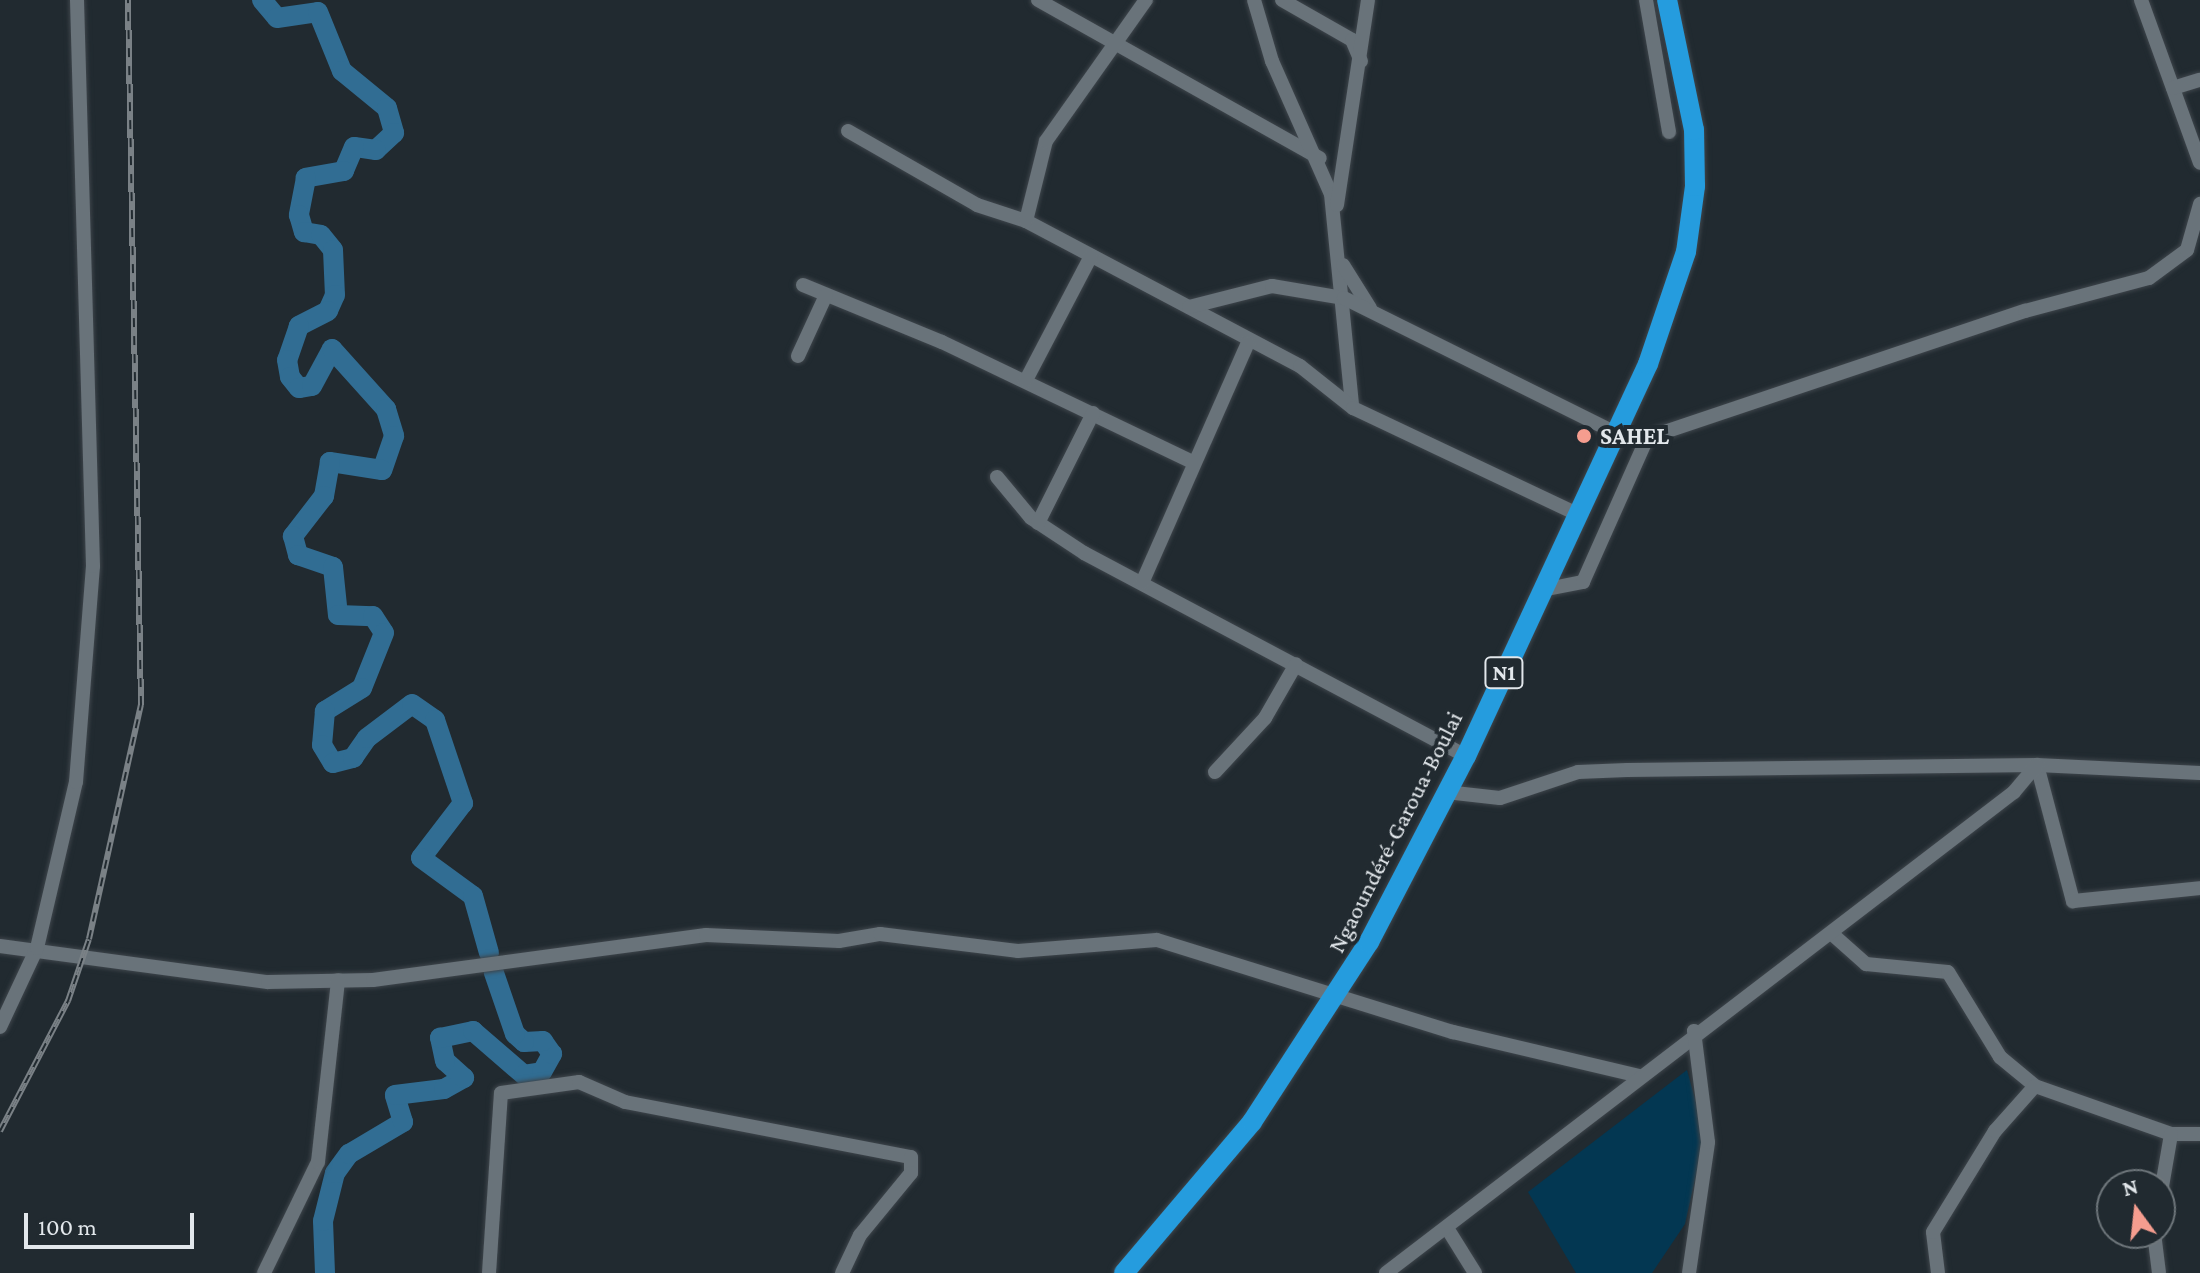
<!DOCTYPE html>
<html>
<head>
<meta charset="utf-8">
<style>
	body { margin:0 }
	#map { position:relative; width:2200px; height:1273px; overflow:hidden; background:#212a30; font-family:"Crimson Pro",serif }
	div>[style] { position:absolute }
	.green>* { inset:0; background:#033752 }
	.river>* { height:20px; margin:-10px; padding:0 10px; transform-origin:10px; border-radius:10px; background:#316d93 }
	.roads { filter:drop-shadow(0 0 2px #3e454b) drop-shadow(0 0 2px #3e454b) }
	.minor>* { height:14px; margin:-7px; padding:0 7px; transform-origin:7px; border-radius:7px; background:#69737a }
	.highway>* { height:20px; margin:-10px; padding:0 10px; transform-origin:10px; border-radius:10px; background:#259cde }
	.rail>* { height:6px; margin-top:-3px; transform-origin:0; background:repeating-linear-gradient(90deg,#212a30 0 9px,#7a8186 0 18px); box-sizing:border-box; border-block:2px solid #7a8186 }
	.dots>* { width:22px; height:22px; translate:-50% -50%; box-sizing:border-box; border:4px solid #212a30; border-radius:50% }
	span { translate:-50% -50%; white-space:nowrap; text-align:center; line-height:1.15; -webkit-text-stroke:8px #212a30; paint-order:stroke }
	.shield-label span { padding:2px 6px; background:#212a30; border:2px solid; border-radius:6px; -webkit-text-stroke-width:0 }
	.shield-label { font-size:22px; color:#e2e7eb; font-weight:700 }
	.poi-label { font-size:24px; color:#e2e7eb; font-weight:700 }
	.left { translate:0 -50%; text-align:left }
	.street-label { font-size:24px; color:#e2e7eb }
	.north { position:absolute; left:2096px; top:1169px; width:80px; height:80px; box-sizing:border-box; background:#212a30; border:2px solid #6e767b; border-radius:50%; rotate:345deg; font-size:22px; font-weight:700; line-height:32px; text-align:center; color:#e2e7eb }
	.north::after { content:''; display:block; margin:auto; width:28px; height:36px; background:#f59d8f; clip-path:polygon(50% 0,100% 100%,50% 72%,0 100%) }
	.scale { position:absolute; left:24px; top:1213px; width:170px; height:36px; box-sizing:border-box; border:4px solid #e2e7eb; border-top:0; padding-left:10px; font-size:24px; line-height:28px; white-space:nowrap; color:#e2e7eb; -webkit-text-stroke:6px #212a30; paint-order:stroke }
</style>
</head>
<body>
<div id="map">
	<div class="green">
		<div style="clip-path:polygon(1687px 1070px,1705px 1135px,1685px 1224px,1652px 1273px,1576px 1273px,1528px 1192px)"></div>
	</div>
	<div class="river">
		<div style="left:262px;top:0;width:23px;rotate:50deg"></div>
		<div style="left:277px;top:18px;width:41px;rotate:-8.3deg"></div>
		<div style="left:318px;top:12px;width:64px;rotate:67.9deg"></div>
		<div style="left:342px;top:71px;width:58px;rotate:39.4deg"></div>
		<div style="left:387px;top:108px;width:26px;rotate:74deg"></div>
		<div style="left:394px;top:133px;width:25px;rotate:137deg"></div>
		<div style="left:376px;top:150px;width:22px;rotate:-172deg"></div>
		<div style="left:354px;top:147px;width:26px;rotate:113deg"></div>
		<div style="left:344px;top:171px;width:39px;rotate:170deg"></div>
		<div style="left:306px;top:178px;width:38px;rotate:101deg"></div>
		<div style="left:299px;top:215px;width:18px;rotate:74deg"></div>
		<div style="left:304px;top:232px;width:17px;rotate:10deg"></div>
		<div style="left:321px;top:235px;width:19px;rotate:51deg"></div>
		<div style="left:333px;top:250px;width:45px;rotate:87.5deg"></div>
		<div style="left:335px;top:295px;width:17px;rotate:114deg"></div>
		<div style="left:328px;top:311px;width:33px;rotate:153deg"></div>
		<div style="left:299px;top:326px;width:36px;rotate:109deg"></div>
		<div style="left:287px;top:360px;width:17px;rotate:80deg"></div>
		<div style="left:290px;top:377px;width:14px;rotate:51deg"></div>
		<div style="left:299px;top:388px;width:13px;rotate:-9deg"></div>
		<div style="left:312px;top:386px;width:42px;rotate:-61.6deg"></div>
		<div style="left:332px;top:349px;width:81px;rotate:48deg"></div>
		<div style="left:386px;top:409px;width:28px;rotate:73deg"></div>
		<div style="left:394px;top:436px;width:36px;rotate:109deg"></div>
		<div style="left:382px;top:470px;width:53px;rotate:-171.3deg"></div>
		<div style="left:330px;top:462px;width:35px;rotate:100deg"></div>
		<div style="left:324px;top:496px;width:51px;rotate:127.8deg"></div>
		<div style="left:293px;top:536px;width:20px;rotate:75deg"></div>
		<div style="left:298px;top:555px;width:37px;rotate:19deg"></div>
		<div style="left:333px;top:567px;width:48px;rotate:84.1deg"></div>
		<div style="left:338px;top:615px;width:35px;rotate:2deg"></div>
		<div style="left:373px;top:616px;width:20px;rotate:57deg"></div>
		<div style="left:384px;top:633px;width:59px;rotate:111.8deg"></div>
		<div style="left:362px;top:688px;width:44px;rotate:148.1deg"></div>
		<div style="left:325px;top:711px;width:34px;rotate:95deg"></div>
		<div style="left:322px;top:745px;width:21px;rotate:59deg"></div>
		<div style="left:333px;top:763px;width:21px;rotate:-14deg"></div>
		<div style="left:353px;top:758px;width:24px;rotate:-55deg"></div>
		<div style="left:367px;top:738px;width:56px;rotate:-37.1deg"></div>
		<div style="left:412px;top:704px;width:28px;rotate:35deg"></div>
		<div style="left:435px;top:720px;width:88px;rotate:71.4deg"></div>
		<div style="left:463px;top:803px;width:69px;rotate:127.4deg"></div>
		<div style="left:421px;top:858px;width:64px;rotate:36.2deg"></div>
		<div style="left:473px;top:896px;width:59px;rotate:74.3deg"></div>
		<div style="left:325px;top:1273px;width:52px;rotate:-92.2deg"></div>
		<div style="left:323px;top:1221px;width:49px;rotate:-76deg"></div>
		<div style="left:335px;top:1173px;width:24px;rotate:-54deg"></div>
		<div style="left:349px;top:1154px;width:63px;rotate:-30.7deg"></div>
		<div style="left:403px;top:1122px;width:28px;rotate:-107deg"></div>
		<div style="left:395px;top:1095px;width:49px;rotate:-7deg"></div>
		<div style="left:444px;top:1089px;width:23px;rotate:-29deg"></div>
		<div style="left:464px;top:1078px;width:25px;rotate:-138deg"></div>
		<div style="left:445px;top:1061px;width:24px;rotate:-102deg"></div>
		<div style="left:440px;top:1038px;width:34px;rotate:-12deg"></div>
		<div style="left:473px;top:1031px;width:67px;rotate:40.8deg"></div>
		<div style="left:524px;top:1075px;width:18px;rotate:-9deg"></div>
		<div style="left:542px;top:1072px;width:21px;rotate:-61deg"></div>
		<div style="left:552px;top:1054px;width:16px;rotate:-125deg"></div>
		<div style="left:543px;top:1041px;width:19px;rotate:177deg"></div>
		<div style="left:524px;top:1042px;width:12px;rotate:-138deg"></div>
		<div style="left:515px;top:1034px;width:65px;rotate:-109deg"></div>
	</div>
	<div class="roads">
		<div class="minor">
			<div style="left:1038px;top:0;width:323px;rotate:29.3deg"></div>
			<div style="left:1254px;top:0;width:64px;rotate:73.6deg"></div>
			<div style="left:1272px;top:61px;width:145px;rotate:66.1deg"></div>
			<div style="left:1331px;top:194px;width:213px;rotate:84.3deg"></div>
			<div style="left:1282px;top:0;width:81px;rotate:29.7deg"></div>
			<div style="left:1352px;top:40px;width:23px;rotate:67deg"></div>
			<div style="left:1646px;top:0;width:134px;rotate:80.1deg"></div>
			<div style="left:2141px;top:0;width:173px;rotate:70.1deg"></div>
			<div style="left:2173px;top:88px;width:28px;rotate:-17deg"></div>
			<div style="left:848px;top:131px;width:149px;rotate:29.8deg"></div>
			<div style="left:977px;top:205px;width:52px;rotate:18.1deg"></div>
			<div style="left:1026px;top:221px;width:310px;rotate:27.9deg"></div>
			<div style="left:1300px;top:366px;width:68px;rotate:38.4deg"></div>
			<div style="left:1353px;top:408px;width:250px;rotate:25.3deg"></div>
			<div style="left:1337px;top:205px;width:207px;rotate:-81.4deg"></div>
			<div style="left:1026px;top:221px;width:82px;rotate:-76deg"></div>
			<div style="left:1046px;top:141px;width:173px;rotate:-54.7deg"></div>
			<div style="left:1343px;top:265px;width:51px;rotate:57.9deg"></div>
			<div style="left:803px;top:285px;width:150px;rotate:22.3deg"></div>
			<div style="left:942px;top:342px;width:278px;rotate:25.6deg"></div>
			<div style="left:1189px;top:307px;width:86px;rotate:-14.2deg"></div>
			<div style="left:1272px;top:286px;width:73px;rotate:9.5deg"></div>
			<div style="left:1344px;top:298px;width:304px;rotate:26.4deg"></div>
			<div style="left:798px;top:356px;width:67px;rotate:-65.3deg"></div>
			<div style="left:1026px;top:380px;width:140px;rotate:-62.3deg"></div>
			<div style="left:997px;top:477px;width:53px;rotate:50.3deg"></div>
			<div style="left:1031px;top:518px;width:64px;rotate:33.4deg"></div>
			<div style="left:1084px;top:553px;width:433px;rotate:28deg"></div>
			<div style="left:1038px;top:523px;width:123px;rotate:-63.4deg"></div>
			<div style="left:1142px;top:583px;width:262px;rotate:-66.2deg"></div>
			<div style="left:1542px;top:590px;width:42px;rotate:-11deg"></div>
			<div style="left:1583px;top:582px;width:158px;rotate:-66deg"></div>
			<div style="left:1647px;top:438px;width:399px;rotate:-18.6deg"></div>
			<div style="left:2025px;top:311px;width:128px;rotate:-14.9deg"></div>
			<div style="left:2149px;top:278px;width:47px;rotate:-36.4deg"></div>
			<div style="left:2187px;top:250px;width:48px;rotate:-74.2deg"></div>
			<div style="left:2037px;top:765px;width:141px;rotate:75.2deg"></div>
			<div style="left:2073px;top:901px;width:128px;rotate:-5.8deg"></div>
			<div style="left:1215px;top:772px;width:74px;rotate:-47.2deg"></div>
			<div style="left:1265px;top:718px;width:62px;rotate:-60.1deg"></div>
			<div style="left:1446px;top:792px;width:54px;rotate:6.3deg"></div>
			<div style="left:1500px;top:798px;width:82px;rotate:-18.4deg"></div>
			<div style="left:1578px;top:772px;width:49px;rotate:-2.3deg"></div>
			<div style="left:1627px;top:770px;width:410px;rotate:-0.7deg"></div>
			<div style="left:2037px;top:765px;width:163px;rotate:2.8deg"></div>
			<div style="left:1831px;top:933px;width:47px;rotate:41.5deg"></div>
			<div style="left:1866px;top:964px;width:82px;rotate:5.6deg"></div>
			<div style="left:1948px;top:972px;width:100px;rotate:58.5deg"></div>
			<div style="left:2000px;top:1057px;width:45px;rotate:39.6deg"></div>
			<div style="left:2035px;top:1086px;width:144px;rotate:19.4deg"></div>
			<div style="left:2171px;top:1134px;width:29px"></div>
			<div style="left:0;top:946px;width:270px;rotate:7.7deg"></div>
			<div style="left:268px;top:982px;width:105px;rotate:-1.1deg"></div>
			<div style="left:373px;top:980px;width:336px;rotate:-7.7deg"></div>
			<div style="left:706px;top:935px;width:133px;rotate:2.6deg"></div>
			<div style="left:839px;top:941px;width:42px;rotate:-9.7deg"></div>
			<div style="left:880px;top:934px;width:139px;rotate:7deg"></div>
			<div style="left:1018px;top:951px;width:139px;rotate:-4.5deg"></div>
			<div style="left:1157px;top:940px;width:310px;rotate:17.3deg"></div>
			<div style="left:1453px;top:1032px;width:191px;rotate:13.3deg"></div>
			<div style="left:0;top:1027px;width:87px;rotate:-64.9deg"></div>
			<div style="left:37px;top:948px;width:171px;rotate:-76.8deg"></div>
			<div style="left:76px;top:782px;width:217px;rotate:-85.5deg"></div>
			<div style="left:93px;top:566px;width:566px;rotate:-91.62deg"></div>
			<div style="left:2160px;top:1198px;width:65px;rotate:-80.2deg"></div>
			<div style="left:1447px;top:1228px;width:53px;rotate:58.1deg"></div>
			<div style="left:2154px;top:1233px;width:40px;rotate:82.9deg"></div>
			<div style="left:264px;top:1273px;width:123px;rotate:-64.1deg"></div>
			<div style="left:318px;top:1162px;width:183px;rotate:-83.7deg"></div>
			<div style="left:489px;top:1273px;width:180px;rotate:-86.2deg"></div>
			<div style="left:501px;top:1093px;width:79px;rotate:-8deg"></div>
			<div style="left:579px;top:1082px;width:50px;rotate:23.5deg"></div>
			<div style="left:625px;top:1102px;width:291px;rotate:10.9deg"></div>
			<div style="left:911px;top:1157px;width:16px;rotate:90deg"></div>
			<div style="left:911px;top:1173px;width:80px;rotate:129.4deg"></div>
			<div style="left:860px;top:1235px;width:42px;rotate:115.3deg"></div>
			<div style="left:1386px;top:1273px;width:791px;rotate:-37.45deg"></div>
			<div style="left:2014px;top:792px;width:35px;rotate:-50deg"></div>
			<div style="left:1689px;top:1273px;width:132px;rotate:-81.7deg"></div>
			<div style="left:1708px;top:1142px;width:112px;rotate:-97.2deg"></div>
			<div style="left:1938px;top:1273px;width:41px;rotate:-97deg"></div>
			<div style="left:1933px;top:1232px;width:119px;rotate:-58.5deg"></div>
			<div style="left:1995px;top:1131px;width:60px;rotate:-48.4deg"></div>
		</div>
		<div class="highway">
			<div style="left:1124px;top:1273px;width:198px;rotate:-49.7deg"></div>
			<div style="left:1252px;top:1122px;width:215px;rotate:-57deg"></div>
			<div style="left:1369px;top:942px;width:210px;rotate:-62.5deg"></div>
			<div style="left:1466px;top:756px;width:432px;rotate:-65.1deg"></div>
			<div style="left:1648px;top:364px;width:118px;rotate:-71.3deg"></div>
			<div style="left:1686px;top:252px;width:67px;rotate:-82.2deg"></div>
			<div style="left:1695px;top:186px;width:56px;rotate:-91deg"></div>
			<div style="left:1694px;top:130px;width:133px;rotate:-101.7deg"></div>
		</div>
	</div>
	<div class="rail">
		<div style="left:0;top:1131px;width:147px;rotate:-62.4deg"></div>
		<div style="left:68px;top:1001px;width:65px;rotate:-71.3deg"></div>
		<div style="left:89px;top:939px;width:240px;rotate:-77.5deg"></div>
		<div style="left:141px;top:705px;width:705px;rotate:-91.06deg"></div>
	</div>
	<div class="dots">
		<div style="left:1584px;top:436px;background:#f59d8f"></div>
	</div>
	<div class="shield-label">
		<span style="left:1504px;top:673px">N1</span>
	</div>
	<div class="poi-label">
		<span class="left" style="left:1600px;top:436px">SAHEL</span>
	</div>
	<div class="street-label">
		<span style="left:1395px;top:832px;rotate:-63deg">Ngaoundéré-Garoua-Boulai</span>
	</div>
	<div class="north">N</div>
	<div class="scale">100 m</div>
</div>
</body>
</html>
